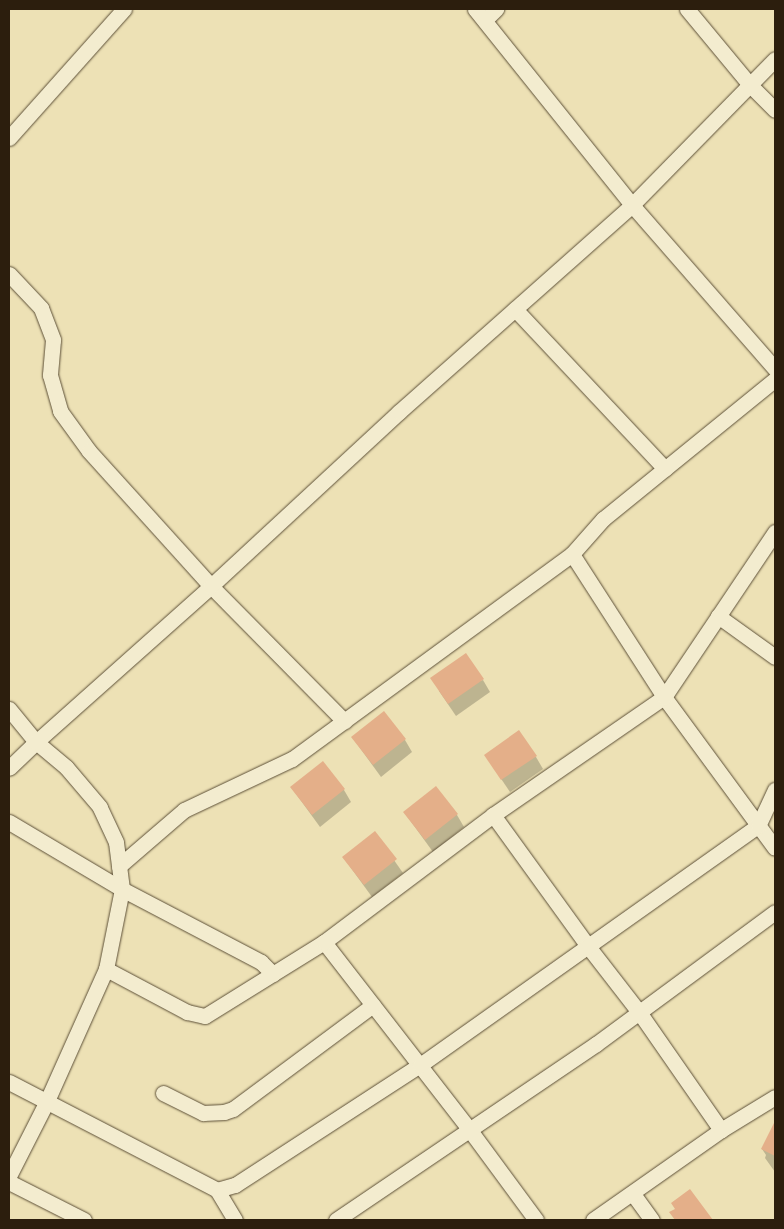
<!DOCTYPE html>
<html>
<head>
<meta charset="utf-8">
<style>
	body { margin:0 }
	#map { position:relative; width:784px; height:1229px; overflow:hidden; background:#ede1b5; font-family:Alegreya,serif }
	div>[style] { position:absolute }
	.shadow>* { inset:0; background:#0003 }
	.building>* { inset:0; background:#e4af89 }
	.roads { filter:drop-shadow(0 0 1px #5c4f37) drop-shadow(0 0 1px #5c4f37) }
	.minor>* { height:15px; margin:-7.5px; padding:0 7.5px; transform-origin:7.5px; border-radius:7.5px; background:#f3eccf }
	span { translate:-50% -50%; white-space:nowrap; text-align:center; line-height:1.15; -webkit-text-stroke:5px #f3eccf; paint-order:stroke }
	.frame { position:absolute; inset:0; border:10px solid #2c1e0d; pointer-events:none }
</style>
</head>
<body>
<div id="map">
	<div class="shadow">
		<div style="clip-path:polygon(483px 680px,490px 692px,456px 716px,439px 691px)"></div>
		<div style="clip-path:polygon(352px 737px,405px 740px,412px 752px,381px 777px)"></div>
		<div style="clip-path:polygon(485px 755px,536px 757px,543px 769px,510px 792px)"></div>
		<div style="clip-path:polygon(291px 787px,344px 790px,351px 802px,320px 827px)"></div>
		<div style="clip-path:polygon(404px 812px,457px 815px,464px 827px,433px 852px)"></div>
		<div style="clip-path:polygon(375px 833px,403px 873px,372px 897px,343px 857px)"></div>
		<div style="clip-path:polygon(773px 1129px,775px 1130px,775px 1172px,765px 1158px,766px 1155px,762px 1149px)"></div>
	</div>
	<div class="building">
		<div style="clip-path:polygon(466px 653px,484px 679px,448px 704px,430px 678px)"></div>
		<div style="clip-path:polygon(384px 711px,406px 739px,373px 765px,351px 737px)"></div>
		<div style="clip-path:polygon(519px 730px,537px 756px,501px 780px,484px 755px)"></div>
		<div style="clip-path:polygon(323px 761px,345px 789px,312px 815px,290px 787px)"></div>
		<div style="clip-path:polygon(436px 786px,458px 814px,425px 840px,403px 812px)"></div>
		<div style="clip-path:polygon(375px 831px,397px 859px,364px 885px,342px 857px)"></div>
		<div style="clip-path:polygon(775px 1121px,775px 1156px,761px 1149px)"></div>
		<div style="clip-path:polygon(690px 1189px,713px 1220px,675px 1220px,669px 1212px,675px 1209px,671px 1203px)"></div>
	</div>
	<div class="roads">
		<div class="minor">
			<div style="left:475px;top:9px;width:251px;rotate:51.3deg"></div>
			<div style="left:632px;top:205px;width:218px;rotate:48.9deg"></div>
			<div style="left:687px;top:9px;width:99px;rotate:50.3deg"></div>
			<div style="left:750px;top:85px;width:35px;rotate:45deg"></div>
			<div style="left:485px;top:20px;width:16px;rotate:-45deg"></div>
			<div style="left:9px;top:138px;width:173px;rotate:-48.3deg"></div>
			<div style="left:9px;top:274px;width:47px;rotate:46.7deg"></div>
			<div style="left:41px;top:308px;width:34px;rotate:69deg"></div>
			<div style="left:53px;top:340px;width:35px;rotate:95deg"></div>
			<div style="left:50px;top:375px;width:37px;rotate:74deg"></div>
			<div style="left:60px;top:411px;width:49px;rotate:54.1deg"></div>
			<div style="left:89px;top:451px;width:182px;rotate:47.9deg"></div>
			<div style="left:211px;top:586px;width:190px;rotate:45.4deg"></div>
			<div style="left:515px;top:309px;width:219px;rotate:46.8deg"></div>
			<div style="left:572px;top:554px;width:170px;rotate:57.2deg"></div>
			<div style="left:664px;top:697px;width:187px;rotate:53.7deg"></div>
			<div style="left:718px;top:616px;width:70px;rotate:35.7deg"></div>
			<div style="left:9px;top:709px;width:43px;rotate:50.7deg"></div>
			<div style="left:36px;top:742px;width:37px;rotate:136deg"></div>
			<div style="left:493px;top:815px;width:160px;rotate:54.1deg"></div>
			<div style="left:587px;top:945px;width:85px;rotate:52.2deg"></div>
			<div style="left:639px;top:1012px;width:144px;rotate:55.2deg"></div>
			<div style="left:9px;top:822px;width:131px;rotate:30.7deg"></div>
			<div style="left:122px;top:889px;width:82px;rotate:101.3deg"></div>
			<div style="left:106px;top:969px;width:147px;rotate:114.1deg"></div>
			<div style="left:46px;top:1103px;width:82px;rotate:116.9deg"></div>
			<div style="left:119px;top:866px;width:86px;rotate:-40.7deg"></div>
			<div style="left:184px;top:810px;width:119px;rotate:-25.3deg"></div>
			<div style="left:292px;top:759px;width:347px;rotate:-36.2deg"></div>
			<div style="left:572px;top:554px;width:47px;rotate:-48.5deg"></div>
			<div style="left:603px;top:519px;width:222px;rotate:-39.1deg"></div>
			<div style="left:324px;top:942px;width:237px;rotate:52.2deg"></div>
			<div style="left:469px;top:1129px;width:113px;rotate:53.6deg"></div>
			<div style="left:106px;top:969px;width:92px;rotate:28deg"></div>
			<div style="left:187px;top:1012px;width:18px;rotate:13deg"></div>
			<div style="left:205px;top:1016px;width:140px;rotate:-31.9deg"></div>
			<div style="left:324px;top:942px;width:211px;rotate:-36.9deg"></div>
			<div style="left:493px;top:815px;width:208px;rotate:-34.6deg"></div>
			<div style="left:664px;top:697px;width:199px;rotate:-56.1deg"></div>
			<div style="left:273px;top:974px;width:17px;rotate:-135deg"></div>
			<div style="left:261px;top:962px;width:157px;rotate:-152.3deg"></div>
			<div style="left:122px;top:889px;width:47px;rotate:-97.3deg"></div>
			<div style="left:116px;top:842px;width:38px;rotate:-115deg"></div>
			<div style="left:100px;top:807px;width:52px;rotate:-130.4deg"></div>
			<div style="left:66px;top:767px;width:39px;rotate:-140deg"></div>
			<div style="left:36px;top:742px;width:234px;rotate:-41.7deg"></div>
			<div style="left:211px;top:586px;width:256px;rotate:-42.8deg"></div>
			<div style="left:399px;top:412px;width:312px;rotate:-41.6deg"></div>
			<div style="left:632px;top:205px;width:204px;rotate:-45.6deg"></div>
			<div style="left:9px;top:1082px;width:234px;rotate:27.4deg"></div>
			<div style="left:217px;top:1190px;width:19px;rotate:-16deg"></div>
			<div style="left:235px;top:1185px;width:221px;rotate:-33deg"></div>
			<div style="left:420px;top:1065px;width:414px;rotate:-35.3deg"></div>
			<div style="left:758px;top:826px;width:40px;rotate:-65deg"></div>
			<div style="left:163px;top:1093px;width:45px;rotate:26.6deg"></div>
			<div style="left:203px;top:1113px;width:21px;rotate:-3deg"></div>
			<div style="left:224px;top:1112px;width:9px;rotate:-18deg"></div>
			<div style="left:233px;top:1109px;width:174px;rotate:-36.6deg"></div>
			<div style="left:9px;top:1182px;width:84px;rotate:26.9deg"></div>
			<div style="left:217px;top:1190px;width:35px;rotate:59deg"></div>
			<div style="left:633px;top:1194px;width:32px;rotate:54deg"></div>
			<div style="left:336px;top:1220px;width:314px;rotate:-34.1deg"></div>
			<div style="left:596px;top:1044px;width:222px;rotate:-36.4deg"></div>
			<div style="left:593px;top:1220px;width:156px;rotate:-35.1deg"></div>
			<div style="left:721px;top:1130px;width:63px;rotate:-31.4deg"></div>
		</div>
	</div>
	<div class="frame"></div>
</div>
</body>
</html>
